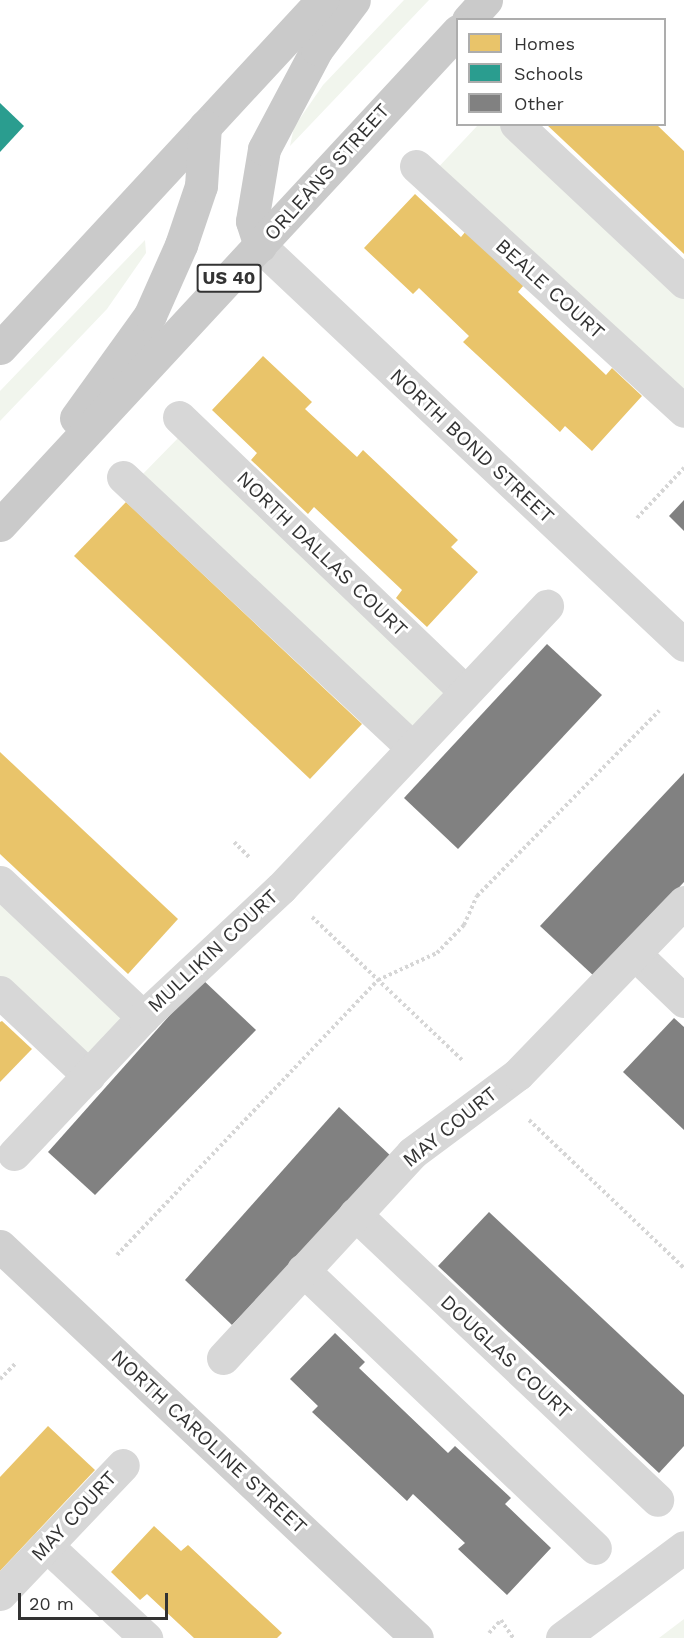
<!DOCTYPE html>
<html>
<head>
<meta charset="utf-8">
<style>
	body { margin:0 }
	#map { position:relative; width:684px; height:1638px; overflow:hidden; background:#fff; font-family:"Work Sans",sans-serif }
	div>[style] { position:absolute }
	.green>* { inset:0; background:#f1f5ed }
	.homes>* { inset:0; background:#e9c46a }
	.schools>* { inset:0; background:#2a9d8f }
	.building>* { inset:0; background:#818181 }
	.path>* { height:4px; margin-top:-2px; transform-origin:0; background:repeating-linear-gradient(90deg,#d6d6d6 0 3px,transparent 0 6px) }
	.street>* { height:33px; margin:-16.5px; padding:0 16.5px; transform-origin:16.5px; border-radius:16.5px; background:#d7d7d7 }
	.secondary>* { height:33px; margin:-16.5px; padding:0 16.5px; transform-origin:16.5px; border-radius:16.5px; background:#d0d0d0 }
	.primary>* { height:33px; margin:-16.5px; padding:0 16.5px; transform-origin:16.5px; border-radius:16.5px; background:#cacaca }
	span { translate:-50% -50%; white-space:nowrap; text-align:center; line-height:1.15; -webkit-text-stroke:6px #fff; paint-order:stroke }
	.shield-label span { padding:2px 4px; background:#fff; border:2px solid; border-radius:4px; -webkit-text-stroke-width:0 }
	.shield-label { font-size:18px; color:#333; font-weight:700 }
	.street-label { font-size:20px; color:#333 }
	.legend { position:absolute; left:456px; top:18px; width:210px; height:108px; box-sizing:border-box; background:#fff; border:2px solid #adadad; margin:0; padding:8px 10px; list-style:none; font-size:18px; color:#333 }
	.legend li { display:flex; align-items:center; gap:12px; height:30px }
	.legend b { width:30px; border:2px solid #adadad }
	.scale { position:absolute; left:18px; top:1593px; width:150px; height:27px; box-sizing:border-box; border:3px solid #333; border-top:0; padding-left:8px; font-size:18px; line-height:21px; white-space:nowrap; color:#333; -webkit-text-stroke:4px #fff; paint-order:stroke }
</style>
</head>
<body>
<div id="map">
	<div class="green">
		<div style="clip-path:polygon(404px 0,429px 0,290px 146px,294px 127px,323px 85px)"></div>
		<div style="clip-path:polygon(478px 125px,506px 125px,684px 292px,684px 408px,433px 173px)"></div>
		<div style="clip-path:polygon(145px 240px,146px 253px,107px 309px,0 421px,0 391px)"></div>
		<div style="clip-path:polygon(184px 432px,459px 693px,410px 743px,135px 482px)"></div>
		<div style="clip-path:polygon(0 891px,130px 1013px,86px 1060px,0 979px)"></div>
		<div style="clip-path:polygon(684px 1619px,684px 1638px,659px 1638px)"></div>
	</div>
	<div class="homes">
		<div style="clip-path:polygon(546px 124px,656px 124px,684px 151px,684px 254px)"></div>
		<div style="clip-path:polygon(415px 194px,461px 237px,466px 231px,524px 285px,518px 292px,606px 375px,612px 368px,642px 396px,592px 451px,565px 426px,560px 432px,463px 342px,469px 336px,419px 288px,413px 294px,364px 248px)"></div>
		<div style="clip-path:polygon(263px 356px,312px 402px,305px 409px,357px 457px,363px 450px,458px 540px,451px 547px,478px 572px,427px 627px,396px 598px,402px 590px,314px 507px,308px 514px,251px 460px,257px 453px,212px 410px)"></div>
		<div style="clip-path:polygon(126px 502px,362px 724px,310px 779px,74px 556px)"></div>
		<div style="clip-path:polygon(0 752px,178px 919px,128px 974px,0 854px)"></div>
		<div style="clip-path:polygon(2px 1021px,32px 1049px,0 1082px,0 1022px)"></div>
		<div style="clip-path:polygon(48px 1426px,95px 1470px,0 1571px,0 1477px)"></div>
		<div style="clip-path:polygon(154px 1526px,181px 1551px,188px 1545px,282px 1633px,277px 1638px,194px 1638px,147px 1594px,140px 1600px,111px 1572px)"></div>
	</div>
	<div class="schools">
		<div style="clip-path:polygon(0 103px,24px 126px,0 152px)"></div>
	</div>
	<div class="building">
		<div style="clip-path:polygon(684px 500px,684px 531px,669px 516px)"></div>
		<div style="clip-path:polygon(547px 644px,602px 695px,458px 849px,404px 798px)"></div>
		<div style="clip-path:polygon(684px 773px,684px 882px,595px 977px,540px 926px)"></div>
		<div style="clip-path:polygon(202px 979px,256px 1030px,95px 1195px,48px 1152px)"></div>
		<div style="clip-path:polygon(674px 1018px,684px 1027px,684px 1130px,623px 1072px)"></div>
		<div style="clip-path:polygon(339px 1107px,393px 1158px,232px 1325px,185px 1280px)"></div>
		<div style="clip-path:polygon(489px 1212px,684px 1395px,684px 1446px,659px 1473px,438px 1266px)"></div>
		<div style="clip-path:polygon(335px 1333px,365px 1362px,359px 1368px,448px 1453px,455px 1446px,511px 1498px,505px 1504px,551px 1548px,507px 1595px,458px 1549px,465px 1543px,413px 1494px,407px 1501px,312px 1412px,318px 1406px,290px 1379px)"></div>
	</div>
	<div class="path">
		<div style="left:637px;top:518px;width:69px;rotate:-46.8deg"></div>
		<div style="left:234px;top:842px;width:23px;rotate:45deg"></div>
		<div style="left:312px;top:917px;width:209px;rotate:43.6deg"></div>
		<div style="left:529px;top:1120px;width:214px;rotate:43.7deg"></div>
		<div style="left:117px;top:1255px;width:379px;rotate:-46.5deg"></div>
		<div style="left:378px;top:980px;width:65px;rotate:-24.6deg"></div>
		<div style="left:437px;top:953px;width:39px;rotate:-46deg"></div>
		<div style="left:464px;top:925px;width:32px;rotate:-66deg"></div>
		<div style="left:477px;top:896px;width:260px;rotate:-45.5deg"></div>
		<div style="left:0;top:1379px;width:23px;rotate:-45deg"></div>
		<div style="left:489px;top:1633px;width:18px;rotate:-47deg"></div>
		<div style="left:501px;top:1620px;width:22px;rotate:56deg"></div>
	</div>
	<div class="street">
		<div style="left:516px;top:124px;width:231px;rotate:43.2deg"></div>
		<div style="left:416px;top:166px;width:363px;rotate:42.4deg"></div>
		<div style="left:260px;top:246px;width:582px;rotate:43.26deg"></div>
		<div style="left:179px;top:417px;width:396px;rotate:43.8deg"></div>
		<div style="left:123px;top:477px;width:396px;rotate:43.1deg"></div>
		<div style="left:0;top:882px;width:197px;rotate:43.4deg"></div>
		<div style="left:635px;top:954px;width:68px;rotate:43.8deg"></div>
		<div style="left:0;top:992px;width:122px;rotate:43.3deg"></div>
		<div style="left:14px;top:1154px;width:188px;rotate:-46.7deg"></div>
		<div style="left:143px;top:1017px;width:189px;rotate:-43.1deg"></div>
		<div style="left:281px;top:888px;width:388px;rotate:-46.7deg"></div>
		<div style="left:355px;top:1214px;width:416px;rotate:43.4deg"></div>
		<div style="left:303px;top:1270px;width:403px;rotate:43.6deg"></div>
		<div style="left:223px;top:1358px;width:279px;rotate:-47.3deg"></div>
		<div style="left:412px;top:1153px;width:132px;rotate:-36.7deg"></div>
		<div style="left:518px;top:1074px;width:239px;rotate:-46deg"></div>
		<div style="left:46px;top:1545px;width:137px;rotate:42.9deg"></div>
		<div style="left:0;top:1594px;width:178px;rotate:-46.4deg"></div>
		<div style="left:562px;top:1638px;width:152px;rotate:-36.7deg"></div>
	</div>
	<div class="secondary">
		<div style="left:0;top:1246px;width:572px;rotate:43.23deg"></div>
	</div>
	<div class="primary">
		<div style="left:468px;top:20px;width:27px;rotate:-48deg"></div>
		<div style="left:260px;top:246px;width:26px;rotate:-108deg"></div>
		<div style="left:252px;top:221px;width:73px;rotate:-80.5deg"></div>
		<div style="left:264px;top:149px;width:113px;rotate:-62.1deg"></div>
		<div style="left:317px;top:49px;width:61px;rotate:-52.9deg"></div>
		<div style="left:0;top:348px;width:474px;rotate:-47.2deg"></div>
		<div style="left:76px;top:418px;width:127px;rotate:-54.3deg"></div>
		<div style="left:150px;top:315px;width:77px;rotate:-66.1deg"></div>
		<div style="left:181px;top:245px;width:62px;rotate:-71.3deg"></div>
		<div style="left:201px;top:186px;width:60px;rotate:-86.2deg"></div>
		<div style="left:0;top:525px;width:674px;rotate:-47.17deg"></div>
	</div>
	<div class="shield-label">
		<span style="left:229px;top:278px">US 40</span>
	</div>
	<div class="street-label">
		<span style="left:327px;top:172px;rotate:-48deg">ORLEANS STREET</span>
		<span style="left:550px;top:289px;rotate:42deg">BEALE COURT</span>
		<span style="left:472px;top:446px;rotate:43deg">NORTH BOND STREET</span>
		<span style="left:322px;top:554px;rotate:44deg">NORTH DALLAS COURT</span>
		<span style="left:213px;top:951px;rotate:-43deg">MULLIKIN COURT</span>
		<span style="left:450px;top:1127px;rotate:-39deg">MAY COURT</span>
		<span style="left:506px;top:1357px;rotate:43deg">DOUGLAS COURT</span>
		<span style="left:209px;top:1442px;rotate:43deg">NORTH CAROLINE STREET</span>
		<span style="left:74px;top:1516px;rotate:-47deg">MAY COURT</span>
	</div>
	<ul class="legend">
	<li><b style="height:16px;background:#e9c46a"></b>Homes</li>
	<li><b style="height:16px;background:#2a9d8f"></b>Schools</li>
	<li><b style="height:16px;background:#818181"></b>Other</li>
	</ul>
	<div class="scale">20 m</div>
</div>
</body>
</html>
